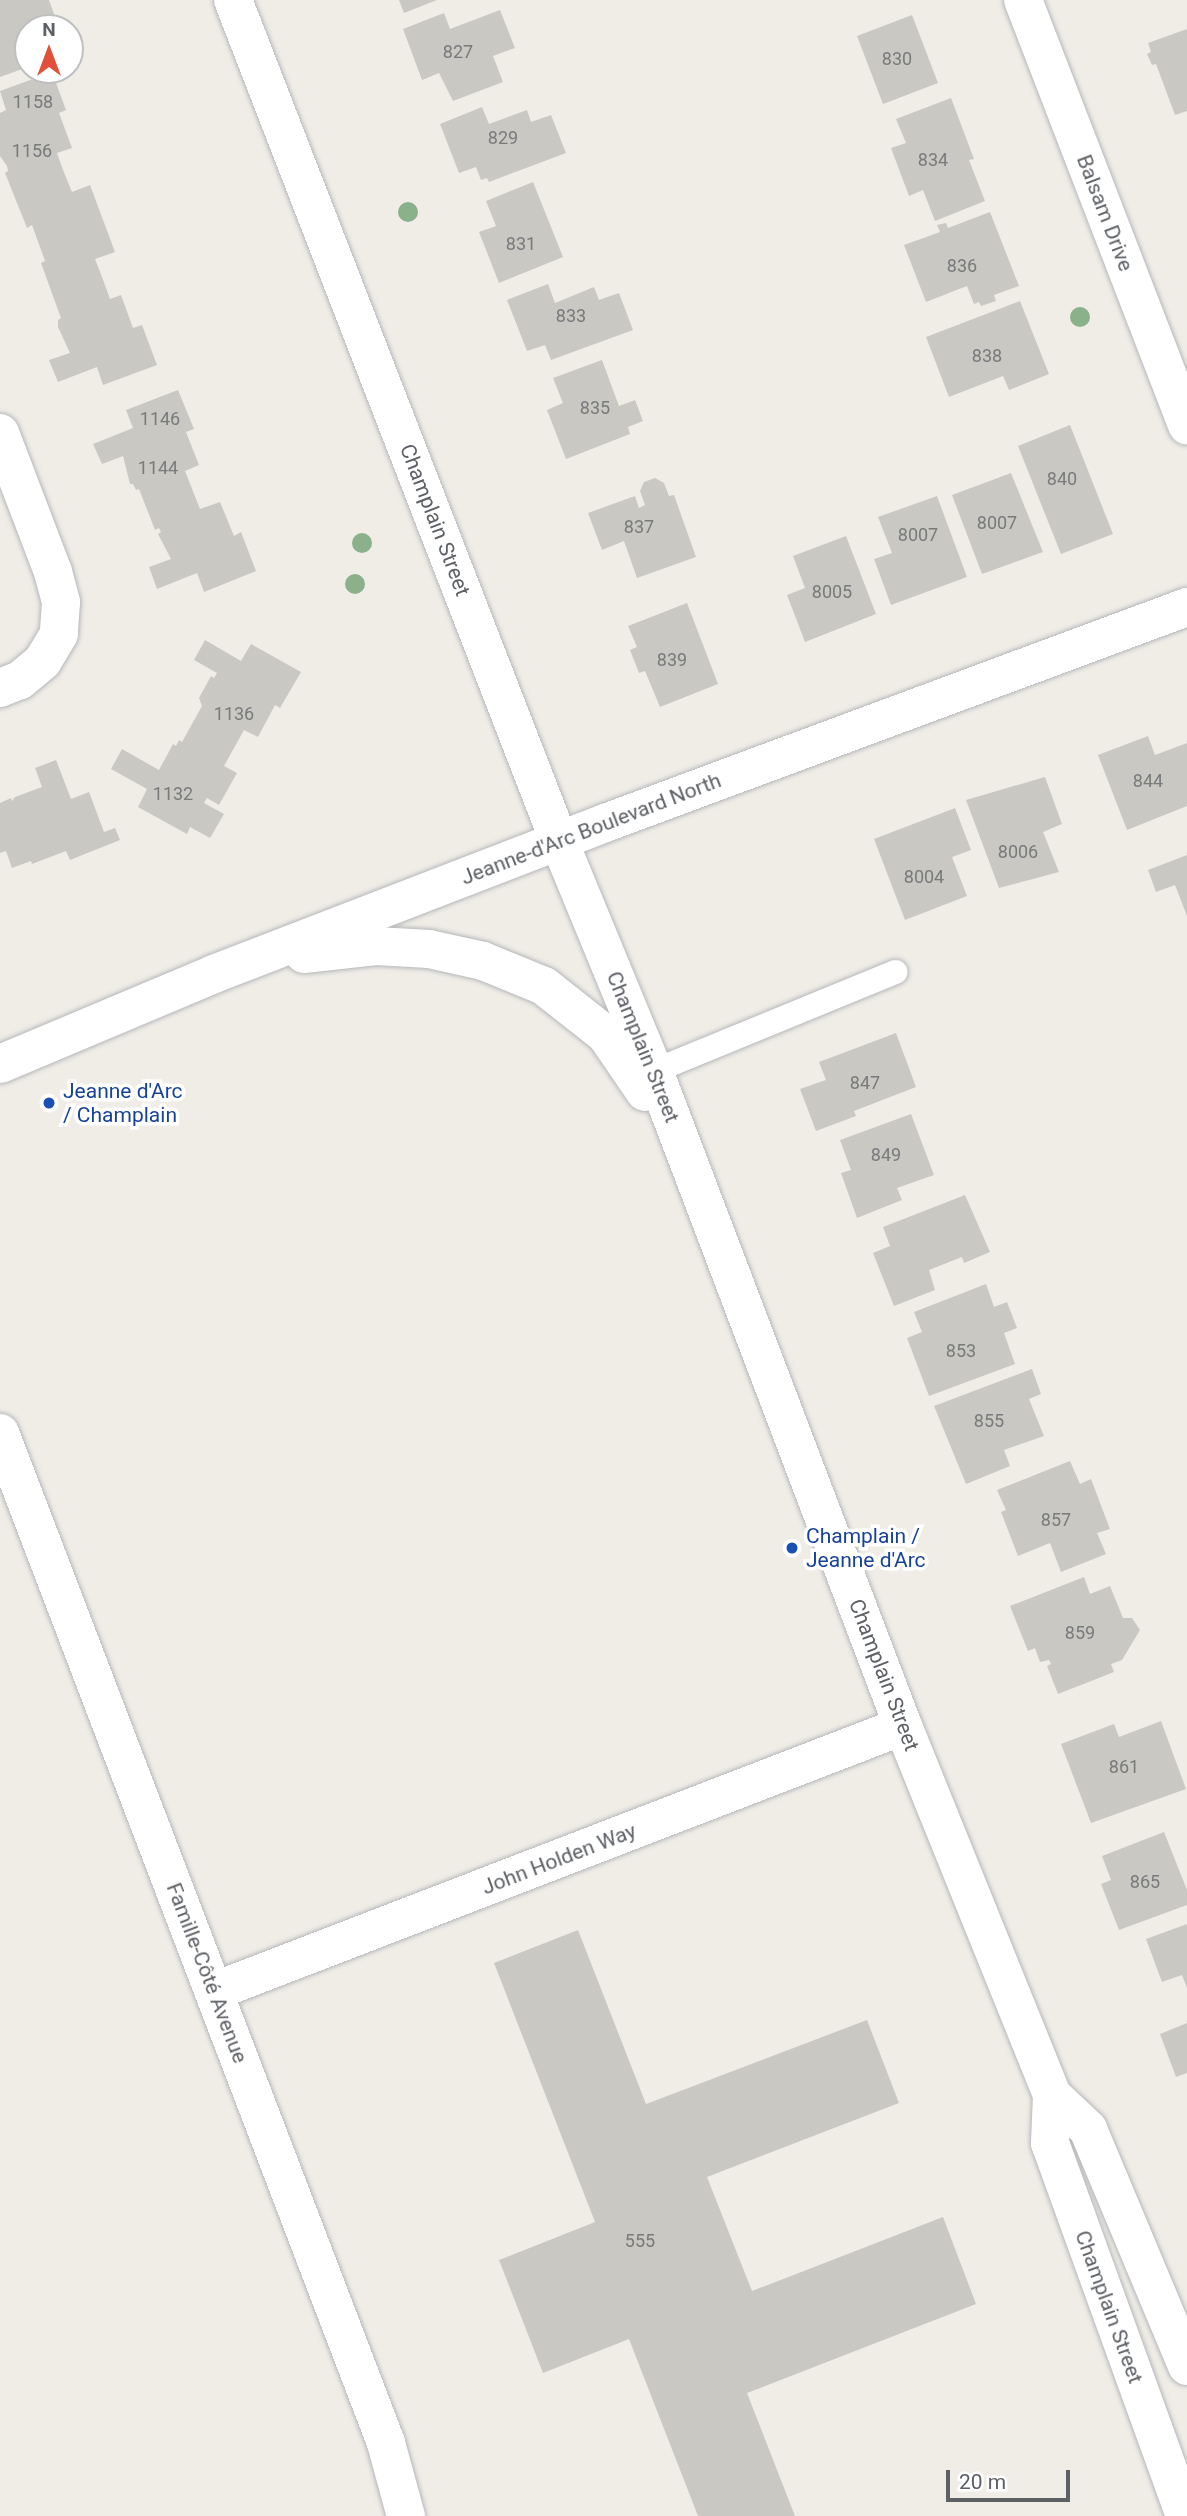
<!DOCTYPE html>
<html>
<head>
<meta charset="utf-8">
<style>
	body { margin:0 }
	#map { position:relative; width:1187px; height:2516px; overflow:hidden; background:#efede6; font-family:Roboto,sans-serif }
	div>[style] { position:absolute }
	.building>* { inset:0; background:#cac8c2 }
	.roads { filter:drop-shadow(0 0 2px #b6b7bb) drop-shadow(0 0 2px #b6b7bb) }
	.service>* { height:24px; margin:-12px; padding:0 12px; transform-origin:12px; border-radius:12px; background:#fff }
	.minor>* { height:38px; margin:-19px; padding:0 19px; transform-origin:19px; border-radius:19px; background:#fff }
	.tertiary>* { height:38px; margin:-19px; padding:0 19px; transform-origin:19px; border-radius:19px; background:#fff }
	.secondary>* { height:38px; margin:-19px; padding:0 19px; transform-origin:19px; border-radius:19px; background:#fff }
	.trees>* { width:20px; height:20px; margin:-10px; border-radius:50%; background:#8bb18b }
	.dots>* { width:19px; height:19px; translate:-50% -50%; box-sizing:border-box; border:4px solid #fff; border-radius:50% }
	span { translate:-50% -50%; white-space:nowrap; text-align:center; line-height:1.15; -webkit-text-stroke:7px #fff; paint-order:stroke }
	.number-label { font-size:18px; color:#787a7c }
	.number-label span { -webkit-text-stroke-width:0 }
	.street-label { font-size:21px; color:#5d6065 }
	.transit-label { font-size:21px; color:#164399 }
	.left { translate:0 -50%; text-align:left }
	.north { position:absolute; left:14px; top:14px; width:70px; height:70px; box-sizing:border-box; background:#fff; border:2px solid #bebfc1; border-radius:50%; rotate:0deg; font-size:19px; font-weight:700; line-height:28px; text-align:center; color:#5d6065 }
	.north::after { content:''; display:block; margin:auto; width:24px; height:32px; background:#e0503a; clip-path:polygon(50% 0,100% 100%,50% 72%,0 100%) }
	.scale { position:absolute; left:946px; top:2470px; width:124px; height:32px; box-sizing:border-box; border:4px solid #5d6065; border-top:0; padding-left:9px; font-size:21px; line-height:24px; white-space:nowrap; color:#5d6065; -webkit-text-stroke:5px #fff; paint-order:stroke }
</style>
</head>
<body>
<div id="map">
	<div class="building">
		<div style="clip-path:polygon(0 0,49px 0,59px 28px,28px 28px,28px 67px,0 77px)"></div>
		<div style="clip-path:polygon(399px 0,437px 0,404px 13px)"></div>
		<div style="clip-path:polygon(500px 10px,515px 48px,493px 56px,503px 82px,453px 101px,439px 73px,422px 80px,403px 29px,444px 13px,450px 29px)"></div>
		<div style="clip-path:polygon(912px 15px,938px 83px,883px 104px,857px 36px)"></div>
		<div style="clip-path:polygon(1187px 29px,1187px 111px,1175px 115px,1156px 64px,1152px 65px,1147px 54px,1151px 52px,1148px 43px)"></div>
		<div style="clip-path:polygon(52px 72px,66px 110px,59px 113px,72px 148px,57px 153px,63px 170px,72px 192px,90px 185px,115px 252px,95px 259px,102px 277px,110px 299px,121px 295px,133px 328px,142px 325px,157px 365px,103px 385px,97px 367px,58px 382px,49px 360px,70px 353px,58px 327px,58px 320px,61px 318px,41px 263px,45px 261px,32px 225px,27px 228px,5px 173px,8px 171px,7px 166px,0 156px,0 113px,6px 110px,0 91px)"></div>
		<div style="clip-path:polygon(951px 98px,974px 159px,969px 160px,985px 201px,935px 221px,923px 190px,909px 196px,891px 148px,906px 143px,896px 119px)"></div>
		<div style="clip-path:polygon(482px 107px,489px 124px,527px 110px,531px 122px,551px 115px,566px 153px,489px 182px,487px 178px,481px 180px,476px 167px,459px 173px,440px 124px)"></div>
		<div style="clip-path:polygon(533px 182px,563px 257px,499px 283px,479px 232px,496px 226px,486px 201px)"></div>
		<div style="clip-path:polygon(990px 212px,1019px 286px,994px 295px,996px 301px,981px 306px,979px 302px,974px 304px,967px 286px,926px 302px,904px 245px,940px 232px,937px 225px,946px 223px,948px 228px)"></div>
		<div style="clip-path:polygon(548px 284px,555px 303px,594px 287px,599px 300px,619px 293px,633px 330px,551px 360px,545px 345px,527px 351px,507px 300px)"></div>
		<div style="clip-path:polygon(1020px 301px,1049px 374px,1009px 390px,1003px 376px,949px 397px,926px 337px)"></div>
		<div style="clip-path:polygon(602px 360px,619px 406px,635px 400px,643px 421px,628px 427px,630px 434px,566px 459px,547px 410px,563px 403px,553px 378px)"></div>
		<div style="clip-path:polygon(178px 390px,194px 429px,186px 432px,199px 465px,185px 471px,200px 509px,220px 502px,234px 536px,241px 532px,256px 571px,204px 592px,197px 573px,157px 589px,149px 567px,171px 559px,158px 534px,161px 532px,159px 528px,155px 530px,139px 489px,136px 490px,133px 484px,130px 484px,123px 456px,102px 464px,93px 444px,133px 428px,126px 410px)"></div>
		<div style="clip-path:polygon(1070px 425px,1113px 534px,1061px 554px,1018px 446px)"></div>
		<div style="clip-path:polygon(1011px 473px,1043px 552px,982px 574px,952px 495px)"></div>
		<div style="clip-path:polygon(655px 478px,664px 483px,669px 496px,674px 495px,696px 557px,637px 578px,624px 541px,602px 550px,588px 513px,635px 496px,639px 508px,645px 505px,640px 491px,644px 482px)"></div>
		<div style="clip-path:polygon(937px 496px,967px 577px,891px 605px,874px 559px,892px 553px,878px 517px)"></div>
		<div style="clip-path:polygon(846px 536px,876px 614px,805px 642px,787px 595px,805px 588px,793px 556px)"></div>
		<div style="clip-path:polygon(687px 603px,718px 684px,660px 707px,645px 671px,639px 673px,630px 650px,637px 647px,628px 626px)"></div>
		<div style="clip-path:polygon(205px 640px,241px 661px,251px 644px,301px 672px,280px 708px,275px 705px,258px 737px,244px 730px,224px 766px,237px 773px,219px 805px,207px 798px,204px 803px,224px 814px,210px 838px,190px 827px,187px 834px,138px 807px,147px 789px,111px 769px,122px 749px,159px 770px,173px 744px,176px 746px,179px 740px,182px 742px,202px 706px,199px 698px,211px 676px,214px 678px,217px 673px,194px 660px)"></div>
		<div style="clip-path:polygon(1148px 736px,1155px 755px,1187px 743px,1187px 806px,1127px 830px,1098px 755px)"></div>
		<div style="clip-path:polygon(56px 760px,71px 799px,89px 792px,104px 832px,115px 828px,120px 840px,70px 860px,66px 851px,32px 864px,31px 861px,12px 868px,6px 851px,0 853px,0 803px,11px 798px,12px 801px,15px 797px,42px 787px,35px 768px)"></div>
		<div style="clip-path:polygon(1045px 777px,1062px 824px,1043px 832px,1059px 872px,999px 888px,966px 800px)"></div>
		<div style="clip-path:polygon(955px 808px,971px 850px,952px 857px,967px 896px,905px 920px,874px 839px)"></div>
		<div style="clip-path:polygon(1187px 855px,1187px 916px,1175px 885px,1156px 892px,1148px 870px)"></div>
		<div style="clip-path:polygon(896px 1033px,916px 1087px,854px 1111px,856px 1116px,816px 1131px,800px 1089px,826px 1080px,819px 1062px)"></div>
		<div style="clip-path:polygon(911px 1114px,934px 1175px,897px 1188px,902px 1200px,857px 1218px,841px 1173px,851px 1170px,840px 1140px)"></div>
		<div style="clip-path:polygon(965px 1195px,990px 1252px,964px 1263px,962px 1257px,929px 1270px,935px 1290px,894px 1306px,873px 1253px,890px 1246px,883px 1227px)"></div>
		<div style="clip-path:polygon(986px 1284px,994px 1307px,1007px 1302px,1017px 1328px,1004px 1333px,1015px 1364px,929px 1396px,907px 1338px,922px 1332px,914px 1312px)"></div>
		<div style="clip-path:polygon(1032px 1369px,1041px 1394px,1029px 1399px,1044px 1436px,1004px 1450px,1010px 1466px,966px 1484px,934px 1406px)"></div>
		<div style="clip-path:polygon(1070px 1461px,1080px 1484px,1091px 1479px,1110px 1529px,1097px 1533px,1106px 1554px,1061px 1572px,1050px 1543px,1018px 1556px,1001px 1512px,1006px 1510px,997px 1490px)"></div>
		<div style="clip-path:polygon(1084px 1577px,1090px 1594px,1110px 1586px,1123px 1618px,1132px 1618px,1140px 1630px,1122px 1660px,1111px 1664px,1114px 1672px,1058px 1694px,1047px 1666px,1051px 1664px,1049px 1660px,1040px 1662px,1035px 1648px,1028px 1651px,1010px 1606px)"></div>
		<div style="clip-path:polygon(1161px 1721px,1186px 1789px,1091px 1823px,1061px 1744px,1114px 1724px,1119px 1737px)"></div>
		<div style="clip-path:polygon(1164px 1832px,1187px 1890px,1187px 1905px,1119px 1930px,1101px 1884px,1111px 1880px,1102px 1856px)"></div>
		<div style="clip-path:polygon(1187px 1924px,1187px 1988px,1182px 1975px,1162px 1982px,1146px 1939px)"></div>
		<div style="clip-path:polygon(578px 1930px,646px 2104px,867px 2020px,899px 2103px,707px 2177px,752px 2291px,943px 2217px,976px 2304px,747px 2393px,795px 2516px,698px 2516px,629px 2339px,543px 2373px,499px 2260px,595px 2222px,494px 1963px)"></div>
		<div style="clip-path:polygon(1187px 2023px,1187px 2073px,1176px 2077px,1160px 2034px)"></div>
	</div>
	<div class="roads">
		<div class="service">
			<div style="left:654px;top:1071px;width:261px;rotate:-22.3deg"></div>
		</div>
		<div class="minor">
			<div style="left:1023px;top:0;width:456px;rotate:68.9deg"></div>
			<div style="left:0;top:433px;width:149px;rotate:69.1deg"></div>
			<div style="left:53px;top:572px;width:31px;rotate:75deg"></div>
			<div style="left:61px;top:602px;width:32px;rotate:94deg"></div>
			<div style="left:59px;top:634px;width:31px;rotate:121deg"></div>
			<div style="left:43px;top:661px;width:30px;rotate:140deg"></div>
			<div style="left:20px;top:680px;width:22px;rotate:158deg"></div>
			<div style="left:0;top:1433px;width:1081px;rotate:69.08deg"></div>
			<div style="left:386px;top:2443px;width:76px;rotate:74.7deg"></div>
			<div style="left:215px;top:1991px;width:737px;rotate:-21.07deg"></div>
		</div>
		<div class="tertiary">
			<div style="left:233px;top:0;width:902px;rotate:68.81deg"></div>
		</div>
		<div class="secondary">
			<div style="left:559px;top:841px;width:249px;rotate:67.6deg"></div>
			<div style="left:654px;top:1071px;width:701px;rotate:69.19deg"></div>
			<div style="left:903px;top:1726px;width:398px;rotate:68deg"></div>
			<div style="left:1052px;top:2095px;width:50px;rotate:43.4deg"></div>
			<div style="left:1088px;top:2129px;width:257px;rotate:67.3deg"></div>
			<div style="left:304px;top:954px;width:72px;rotate:-6.3deg"></div>
			<div style="left:376px;top:946px;width:53px;rotate:3.2deg"></div>
			<div style="left:429px;top:949px;width:55px;rotate:12.5deg"></div>
			<div style="left:483px;top:961px;width:66px;rotate:22.3deg"></div>
			<div style="left:544px;top:986px;width:79px;rotate:38.3deg"></div>
			<div style="left:606px;top:1035px;width:69px;rotate:55.6deg"></div>
			<div style="left:0;top:1064px;width:232px;rotate:-22.8deg"></div>
			<div style="left:214px;top:974px;width:419px;rotate:-21.1deg"></div>
			<div style="left:605px;top:823px;width:621px;rotate:-20.36deg"></div>
			<div style="left:1052px;top:2095px;width:48px;rotate:92.4deg"></div>
			<div style="left:1050px;top:2143px;width:397px;rotate:70.1deg"></div>
		</div>
	</div>
	<div class="trees">
		<div style="left:408px;top:212px"></div>
		<div style="left:1080px;top:317px"></div>
		<div style="left:362px;top:543px"></div>
		<div style="left:355px;top:584px"></div>
	</div>
	<div class="dots">
		<div style="left:49px;top:1103px;background:#1a4fb4"></div>
		<div style="left:792px;top:1548px;background:#1a4fb4"></div>
	</div>
	<div class="number-label">
		<span style="left:458px;top:52px">827</span>
		<span style="left:897px;top:59px">830</span>
		<span style="left:33px;top:102px">1158</span>
		<span style="left:503px;top:138px">829</span>
		<span style="left:32px;top:151px">1156</span>
		<span style="left:933px;top:160px">834</span>
		<span style="left:521px;top:244px">831</span>
		<span style="left:962px;top:266px">836</span>
		<span style="left:571px;top:316px">833</span>
		<span style="left:987px;top:356px">838</span>
		<span style="left:595px;top:408px">835</span>
		<span style="left:160px;top:419px">1146</span>
		<span style="left:158px;top:468px">1144</span>
		<span style="left:1062px;top:479px">840</span>
		<span style="left:997px;top:523px">8007</span>
		<span style="left:639px;top:527px">837</span>
		<span style="left:918px;top:535px">8007</span>
		<span style="left:832px;top:592px">8005</span>
		<span style="left:672px;top:660px">839</span>
		<span style="left:234px;top:714px">1136</span>
		<span style="left:1148px;top:781px">844</span>
		<span style="left:173px;top:794px">1132</span>
		<span style="left:1018px;top:852px">8006</span>
		<span style="left:924px;top:877px">8004</span>
		<span style="left:865px;top:1083px">847</span>
		<span style="left:886px;top:1155px">849</span>
		<span style="left:961px;top:1351px">853</span>
		<span style="left:989px;top:1421px">855</span>
		<span style="left:1056px;top:1520px">857</span>
		<span style="left:1080px;top:1633px">859</span>
		<span style="left:1124px;top:1767px">861</span>
		<span style="left:1145px;top:1882px">865</span>
		<span style="left:640px;top:2241px">555</span>
	</div>
	<div class="street-label">
		<span style="left:1105px;top:213px;rotate:69deg">Balsam Drive</span>
		<span style="left:435px;top:520px;rotate:69deg">Champlain Street</span>
		<span style="left:591px;top:829px;rotate:-21deg">Jeanne-d'Arc Boulevard North</span>
		<span style="left:643px;top:1047px;rotate:68deg">Champlain Street</span>
		<span style="left:884px;top:1675px;rotate:69deg">Champlain Street</span>
		<span style="left:559px;top:1859px;rotate:-21deg">John Holden Way</span>
		<span style="left:207px;top:1973px;rotate:69deg">Famille-Côté Avenue</span>
		<span style="left:1109px;top:2307px;rotate:70deg">Champlain Street</span>
	</div>
	<div class="transit-label">
		<span class="left" style="left:63px;top:1103px">Jeanne d'Arc<br>/ Champlain</span>
		<span class="left" style="left:806px;top:1548px">Champlain /<br>Jeanne d'Arc</span>
	</div>
	<div class="north">N</div>
	<div class="scale">20 m</div>
</div>
</body>
</html>
